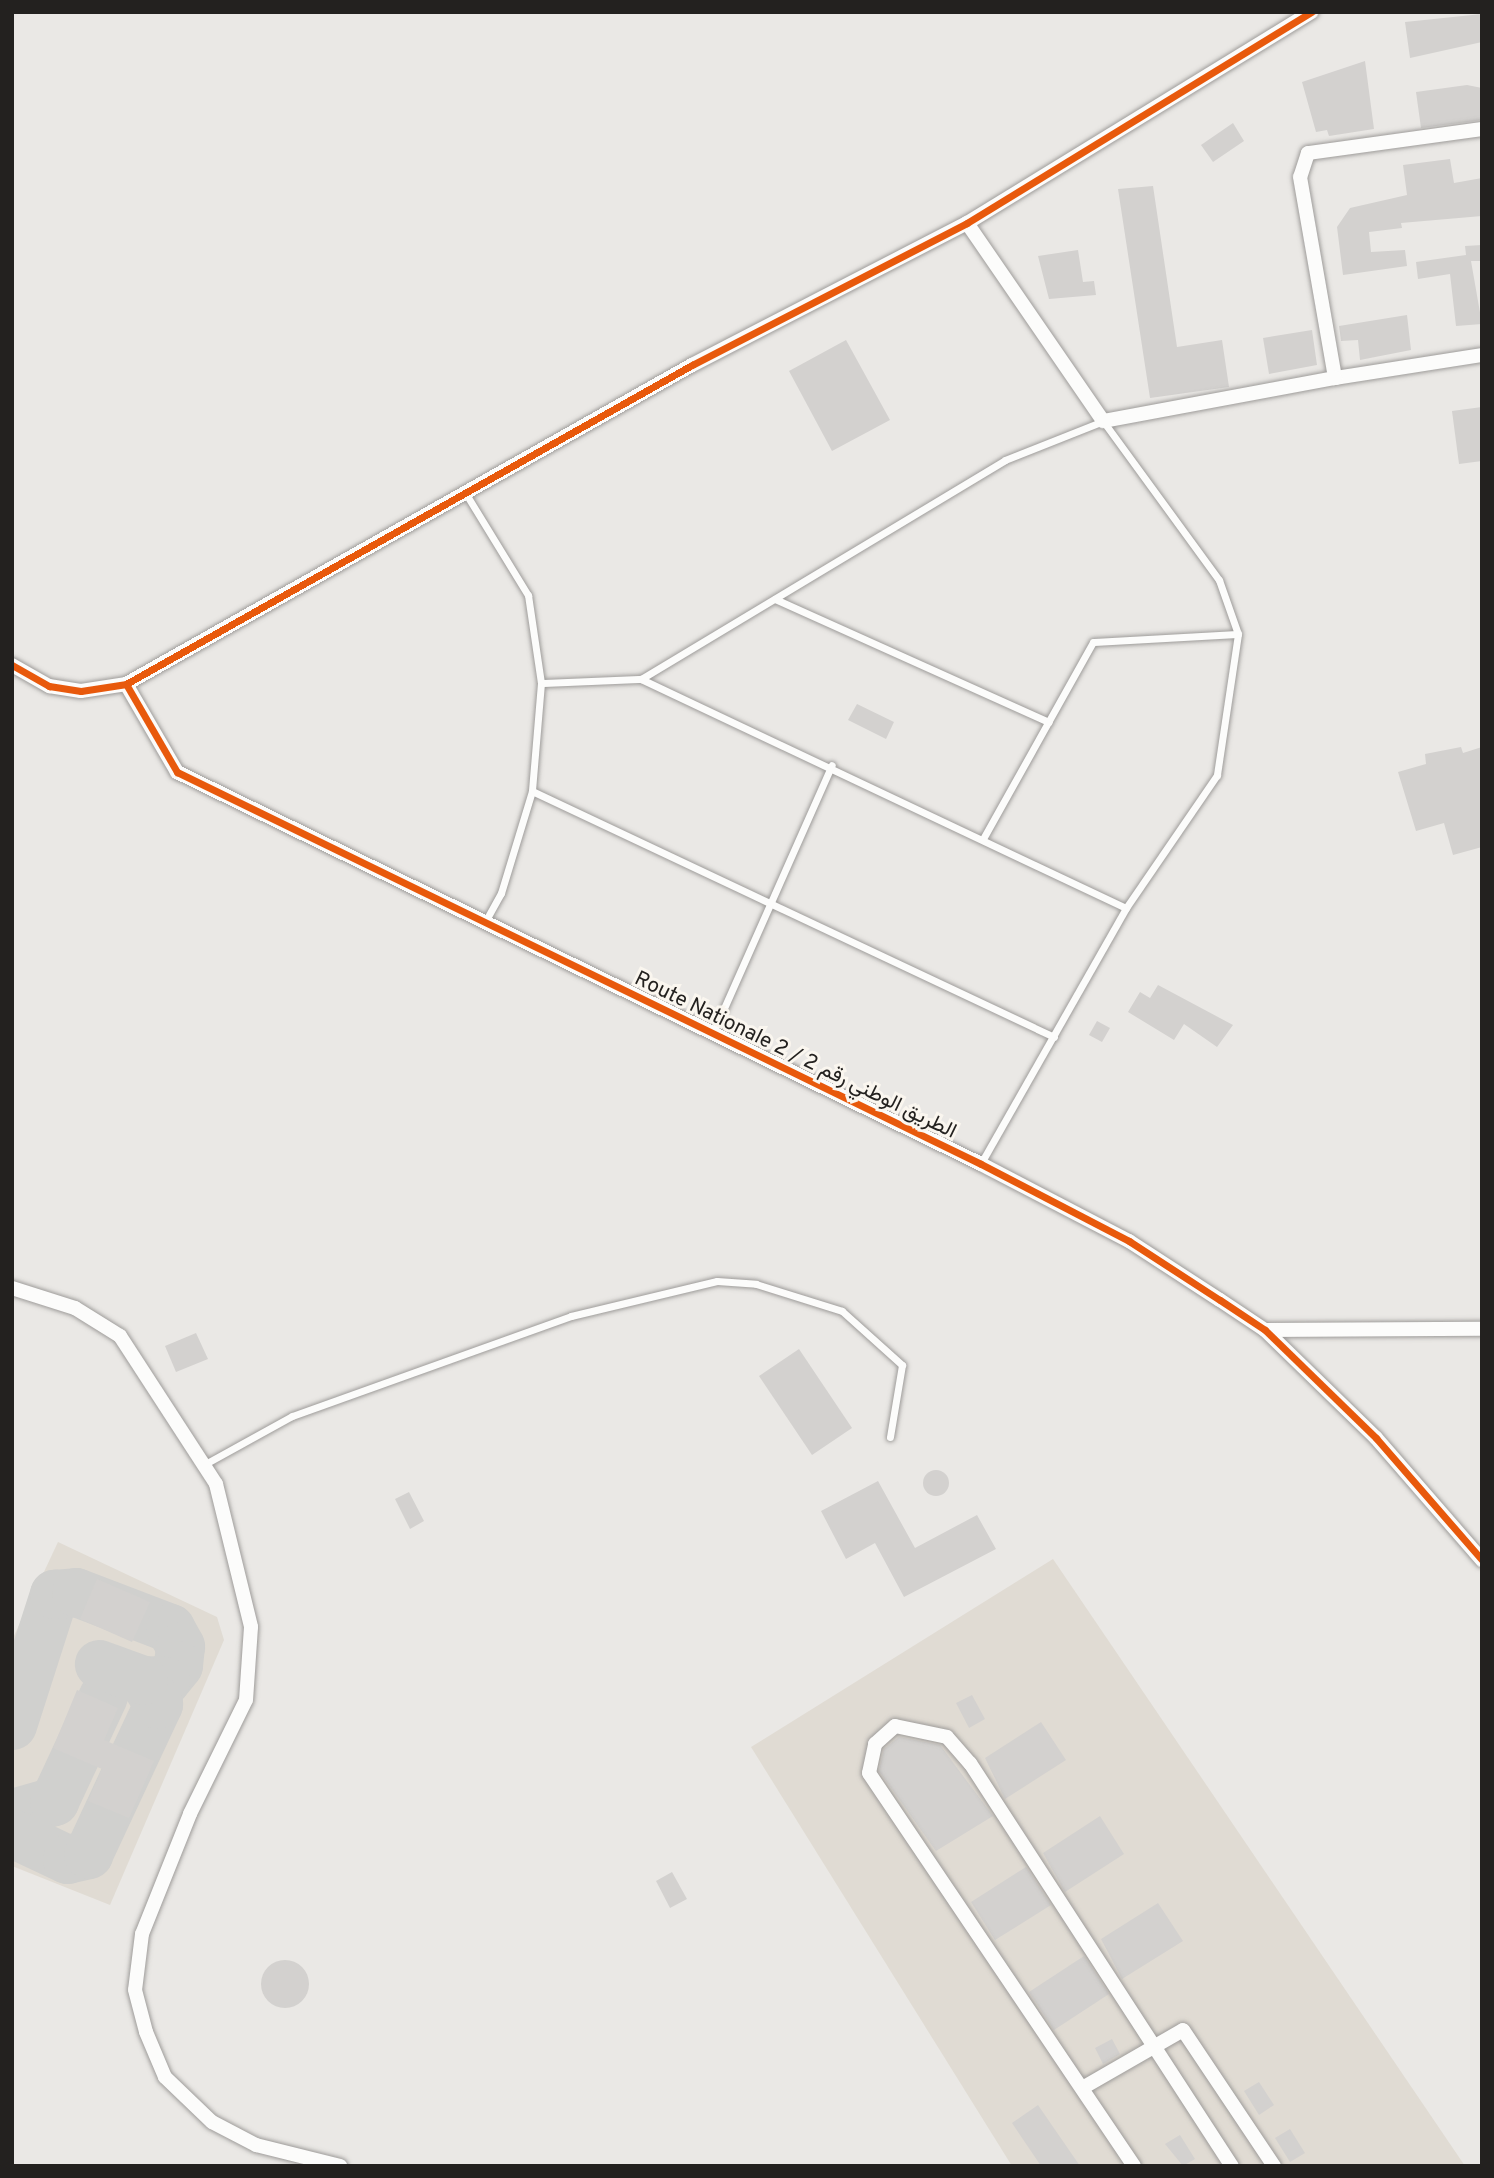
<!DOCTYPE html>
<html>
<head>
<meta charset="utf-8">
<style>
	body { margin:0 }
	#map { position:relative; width:1494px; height:2178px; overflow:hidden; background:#eae8e5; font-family:Overpass,Vazirmatn,sans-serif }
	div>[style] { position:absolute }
	.built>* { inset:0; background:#e0dbd3 }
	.taxiway>* { height:49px; margin:-24.5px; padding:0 24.5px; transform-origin:24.5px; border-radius:24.5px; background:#d0d0ce }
	.building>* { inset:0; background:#d3d1cf }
	.round { border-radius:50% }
	.roads { filter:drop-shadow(0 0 2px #9e9c9a) drop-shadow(0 0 2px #9e9c9a) }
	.service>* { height:7px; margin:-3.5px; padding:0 3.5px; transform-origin:3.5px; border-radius:3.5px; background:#fcfcfb }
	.minor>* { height:14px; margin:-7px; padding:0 7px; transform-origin:7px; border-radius:7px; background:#fcfcfb }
	.cycleway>* { height:7px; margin:-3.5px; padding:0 3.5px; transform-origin:3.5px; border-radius:3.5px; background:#e8590c }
	span { translate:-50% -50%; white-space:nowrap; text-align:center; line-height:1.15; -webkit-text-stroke:6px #faf6ef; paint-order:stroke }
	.street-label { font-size:21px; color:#23211f }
	.frame { position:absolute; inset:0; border:14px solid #23211f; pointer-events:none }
</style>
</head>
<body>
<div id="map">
	<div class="built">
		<div style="clip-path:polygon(58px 1542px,217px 1617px,224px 1640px,110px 1905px,12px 1866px,12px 1640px)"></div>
		<div style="clip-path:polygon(1053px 1559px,1465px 2166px,1012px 2166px,751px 1747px)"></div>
	</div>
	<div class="taxiway">
		<div style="left:12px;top:1725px;width:138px;rotate:-72.2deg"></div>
		<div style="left:54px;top:1594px;width:22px;rotate:-5deg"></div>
		<div style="left:76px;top:1592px;width:101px;rotate:21deg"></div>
		<div style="left:170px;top:1628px;width:21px;rotate:61deg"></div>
		<div style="left:180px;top:1646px;width:19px;rotate:96deg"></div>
		<div style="left:178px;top:1665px;width:21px;rotate:129deg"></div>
		<div style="left:165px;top:1681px;width:22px;rotate:-177deg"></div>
		<div style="left:12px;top:1813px;width:44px;rotate:-15.9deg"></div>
		<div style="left:54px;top:1801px;width:116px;rotate:-65deg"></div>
		<div style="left:12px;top:1833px;width:61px;rotate:25.3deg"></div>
		<div style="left:67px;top:1859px;width:22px;rotate:-13deg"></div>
		<div style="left:88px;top:1854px;width:166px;rotate:-65deg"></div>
		<div style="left:158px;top:1704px;width:28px;rotate:-122deg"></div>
		<div style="left:143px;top:1680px;width:47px;rotate:-160deg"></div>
	</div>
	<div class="building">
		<div style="clip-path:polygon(1482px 14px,1482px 42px,1410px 58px,1405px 22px)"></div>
		<div style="clip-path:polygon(1365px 61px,1374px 129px,1329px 136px,1327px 130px,1316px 132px,1302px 82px)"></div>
		<div style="clip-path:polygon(1467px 85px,1482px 88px,1482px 120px,1421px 128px,1416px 92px)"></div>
		<div style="clip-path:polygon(1233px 123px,1244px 141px,1213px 162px,1201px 145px)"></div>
		<div style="clip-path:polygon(1450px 159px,1454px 183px,1482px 178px,1482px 216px,1401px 223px,1402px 228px,1369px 232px,1371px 252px,1405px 250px,1407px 266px,1343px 275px,1337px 227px,1350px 208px,1407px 195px,1403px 165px)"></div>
		<div style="clip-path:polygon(1153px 186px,1177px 347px,1222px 340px,1229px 387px,1150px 398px,1118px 189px)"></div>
		<div style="clip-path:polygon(1482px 245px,1482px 261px,1471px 261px,1482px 324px,1456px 326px,1450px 274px,1418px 279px,1416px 262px,1466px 255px,1465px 246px)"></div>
		<div style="clip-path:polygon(1078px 250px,1083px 282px,1094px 281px,1096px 295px,1049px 299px,1038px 256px)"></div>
		<div style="clip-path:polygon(1407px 315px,1411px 350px,1360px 360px,1358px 340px,1341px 341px,1339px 326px)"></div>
		<div style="clip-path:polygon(1312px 330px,1317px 365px,1269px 374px,1263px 338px)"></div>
		<div style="clip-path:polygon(846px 340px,890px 420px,832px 451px,789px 371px)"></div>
		<div style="clip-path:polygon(1482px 407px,1482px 461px,1459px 464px,1452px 411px)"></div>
		<div style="clip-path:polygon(857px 704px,894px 722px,886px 739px,848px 720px)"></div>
		<div style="clip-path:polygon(1461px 747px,1463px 753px,1482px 747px,1482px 847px,1453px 855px,1444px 823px,1416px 831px,1398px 772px,1426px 764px,1425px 754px)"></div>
		<div style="clip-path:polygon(1158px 985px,1233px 1025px,1217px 1047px,1184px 1024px,1174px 1040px,1128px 1012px,1140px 992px,1150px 998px)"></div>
		<div style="clip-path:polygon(1097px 1021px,1110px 1028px,1102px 1042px,1089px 1035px)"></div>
		<div style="clip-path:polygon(196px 1333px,208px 1359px,176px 1372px,165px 1346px)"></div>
		<div style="clip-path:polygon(799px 1349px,852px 1428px,812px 1455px,759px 1376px)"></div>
		<div class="round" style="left:923px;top:1470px;width:26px;height:26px"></div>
		<div style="clip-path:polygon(878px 1481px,915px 1548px,977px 1515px,996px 1549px,904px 1597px,875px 1543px,846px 1559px,821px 1511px)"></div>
		<div style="clip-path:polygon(409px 1492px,424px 1521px,410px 1529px,395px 1499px)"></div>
		<div style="clip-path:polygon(97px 1579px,150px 1602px,132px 1642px,80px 1619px)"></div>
		<div style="clip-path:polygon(77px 1690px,118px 1708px,104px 1740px,154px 1761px,129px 1818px,88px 1801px,102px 1769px,53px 1748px)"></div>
		<div style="clip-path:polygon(972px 1695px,985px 1719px,969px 1728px,956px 1703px)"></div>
		<div style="clip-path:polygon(1041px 1722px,1066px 1760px,1005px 1799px,985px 1758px)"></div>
		<div style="clip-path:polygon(899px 1737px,940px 1745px,993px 1816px,936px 1851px,879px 1771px,884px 1749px)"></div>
		<div style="clip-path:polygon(1100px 1816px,1124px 1854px,1065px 1892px,1043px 1853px)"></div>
		<div style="clip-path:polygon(1026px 1867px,1051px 1905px,995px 1940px,971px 1902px)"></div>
		<div style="clip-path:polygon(672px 1872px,687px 1899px,670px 1908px,656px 1881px)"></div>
		<div style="clip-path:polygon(1158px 1903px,1183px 1941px,1122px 1979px,1101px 1939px)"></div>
		<div style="clip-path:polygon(1084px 1956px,1109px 1994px,1054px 2030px,1029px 1992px)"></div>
		<div class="round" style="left:261px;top:1960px;width:48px;height:48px"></div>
		<div style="clip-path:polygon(1112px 2039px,1120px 2054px,1103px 2064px,1095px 2048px)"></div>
		<div style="clip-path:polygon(1259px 2082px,1274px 2105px,1259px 2115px,1244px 2091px)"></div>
		<div style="clip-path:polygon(1038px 2105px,1080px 2166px,1041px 2166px,1012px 2123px)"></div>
		<div style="clip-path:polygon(1290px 2129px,1305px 2153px,1290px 2162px,1275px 2138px)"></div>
		<div style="clip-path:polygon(1180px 2135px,1195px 2159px,1183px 2166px,1165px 2144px)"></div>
	</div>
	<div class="roads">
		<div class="service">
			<div style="left:466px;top:494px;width:119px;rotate:58.5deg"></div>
			<div style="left:528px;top:595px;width:89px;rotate:81.6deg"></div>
			<div style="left:541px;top:683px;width:108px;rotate:94.8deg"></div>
			<div style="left:532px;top:791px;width:107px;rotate:106.9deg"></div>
			<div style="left:501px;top:893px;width:35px;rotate:119deg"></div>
			<div style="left:775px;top:599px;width:300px;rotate:24.2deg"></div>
			<div style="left:641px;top:679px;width:425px;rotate:-31deg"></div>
			<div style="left:1005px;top:460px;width:105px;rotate:-21.7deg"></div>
			<div style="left:1103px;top:421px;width:197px;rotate:53.9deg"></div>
			<div style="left:1219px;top:580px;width:57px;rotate:70.6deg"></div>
			<div style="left:1238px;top:634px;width:143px;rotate:98.5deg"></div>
			<div style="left:1217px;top:775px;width:161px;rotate:124.4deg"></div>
			<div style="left:1126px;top:908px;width:293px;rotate:119.6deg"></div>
			<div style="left:541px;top:683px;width:100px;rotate:-2.3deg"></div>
			<div style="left:641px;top:679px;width:536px;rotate:25.28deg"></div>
			<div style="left:532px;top:791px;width:577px;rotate:25.23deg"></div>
			<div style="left:984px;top:837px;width:223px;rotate:-60.8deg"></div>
			<div style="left:1093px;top:642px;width:145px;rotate:-3.2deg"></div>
			<div style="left:713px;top:1033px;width:293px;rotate:-66.1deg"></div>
			<div style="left:205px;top:1464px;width:99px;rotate:-28.9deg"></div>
			<div style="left:292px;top:1416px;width:296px;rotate:-19.7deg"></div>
			<div style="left:571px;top:1316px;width:150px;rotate:-13.5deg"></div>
			<div style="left:717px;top:1281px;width:39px;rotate:4deg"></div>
			<div style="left:756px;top:1284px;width:90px;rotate:17.4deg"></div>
			<div style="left:842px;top:1311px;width:81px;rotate:42deg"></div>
			<div style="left:902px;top:1365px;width:73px;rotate:99.5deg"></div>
		</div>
		<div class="minor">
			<div style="left:1482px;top:129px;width:176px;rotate:172.1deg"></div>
			<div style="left:1308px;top:153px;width:25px;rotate:108deg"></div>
			<div style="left:1300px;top:177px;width:204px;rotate:80.1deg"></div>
			<div style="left:1335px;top:378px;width:149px;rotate:-8.9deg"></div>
			<div style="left:967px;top:223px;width:240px;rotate:55.5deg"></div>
			<div style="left:1103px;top:421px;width:236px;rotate:-10.5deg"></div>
			<div style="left:12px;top:665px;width:43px;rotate:29.6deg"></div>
			<div style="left:49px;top:686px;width:32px;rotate:9deg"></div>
			<div style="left:81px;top:691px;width:46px;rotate:-8.8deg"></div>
			<div style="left:126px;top:684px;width:650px;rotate:-29.41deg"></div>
			<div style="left:692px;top:365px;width:309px;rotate:-27.3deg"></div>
			<div style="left:967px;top:223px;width:404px;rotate:-31.5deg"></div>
			<div style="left:126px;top:684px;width:102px;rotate:59.9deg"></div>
			<div style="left:177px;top:772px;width:894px;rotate:25.99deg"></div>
			<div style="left:981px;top:1164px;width:167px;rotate:27.5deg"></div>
			<div style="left:1129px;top:1241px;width:108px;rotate:33deg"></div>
			<div style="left:1220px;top:1300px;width:54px;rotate:33.7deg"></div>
			<div style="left:1265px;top:1330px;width:155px;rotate:44.2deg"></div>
			<div style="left:1376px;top:1438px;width:162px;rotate:49deg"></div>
			<div style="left:12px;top:1288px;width:66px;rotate:17.6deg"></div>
			<div style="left:75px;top:1308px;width:53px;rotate:31.9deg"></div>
			<div style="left:120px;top:1336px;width:176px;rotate:57deg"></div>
			<div style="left:216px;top:1484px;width:147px;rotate:76.2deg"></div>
			<div style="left:251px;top:1627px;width:73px;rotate:93.9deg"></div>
			<div style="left:246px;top:1700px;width:127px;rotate:116.2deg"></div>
			<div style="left:190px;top:1814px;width:129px;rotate:111.8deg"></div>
			<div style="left:142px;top:1934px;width:56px;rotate:97.1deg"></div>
			<div style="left:135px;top:1990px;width:43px;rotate:75.3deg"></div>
			<div style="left:146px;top:2032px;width:49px;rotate:67.1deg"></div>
			<div style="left:165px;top:2077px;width:65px;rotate:43.8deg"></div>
			<div style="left:212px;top:2122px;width:50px;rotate:27.6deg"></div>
			<div style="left:256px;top:2145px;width:87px;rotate:14deg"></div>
			<div style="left:1265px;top:1330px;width:217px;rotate:-0.3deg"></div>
			<div style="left:1084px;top:2087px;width:114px;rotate:-29.9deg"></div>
			<div style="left:1183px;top:2030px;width:164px;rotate:56.2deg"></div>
			<div style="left:1134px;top:2166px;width:474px;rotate:-124deg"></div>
			<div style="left:869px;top:1773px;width:30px;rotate:-78deg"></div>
			<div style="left:875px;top:1744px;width:27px;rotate:-42deg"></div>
			<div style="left:895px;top:1726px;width:53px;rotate:11.9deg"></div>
			<div style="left:947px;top:1737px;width:35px;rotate:49deg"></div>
			<div style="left:970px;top:1763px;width:481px;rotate:57deg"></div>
		</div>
	</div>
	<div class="cycleway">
		<div style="left:12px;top:665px;width:43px;rotate:29.6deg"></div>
		<div style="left:49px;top:686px;width:32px;rotate:9deg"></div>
		<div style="left:81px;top:691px;width:46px;rotate:-8.8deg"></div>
		<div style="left:126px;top:684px;width:650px;rotate:-29.41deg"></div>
		<div style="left:692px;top:365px;width:309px;rotate:-27.3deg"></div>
		<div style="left:967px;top:223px;width:404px;rotate:-31.5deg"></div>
		<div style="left:126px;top:684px;width:102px;rotate:59.9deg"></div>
		<div style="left:177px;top:772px;width:894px;rotate:25.99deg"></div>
		<div style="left:981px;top:1164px;width:167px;rotate:27.5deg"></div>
		<div style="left:1129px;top:1241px;width:108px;rotate:33deg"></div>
		<div style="left:1220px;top:1300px;width:54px;rotate:33.7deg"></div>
		<div style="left:1265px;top:1330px;width:155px;rotate:44.2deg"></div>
		<div style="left:1376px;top:1438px;width:162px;rotate:49deg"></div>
	</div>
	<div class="street-label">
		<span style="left:795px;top:1056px;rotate:26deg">Route Nationale 2 / الطريق الوطني رقم 2</span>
	</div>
	<div class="frame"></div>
</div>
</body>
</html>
